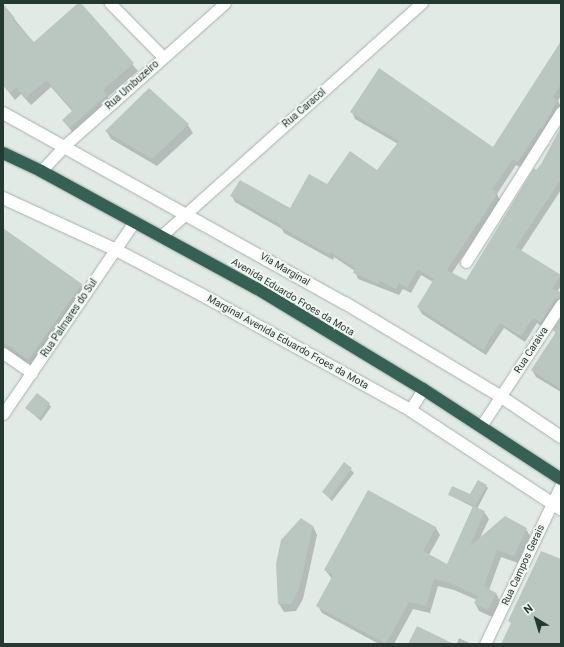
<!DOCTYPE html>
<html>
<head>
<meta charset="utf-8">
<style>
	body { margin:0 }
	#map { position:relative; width:564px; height:647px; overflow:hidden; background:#e2eae6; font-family:Roboto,sans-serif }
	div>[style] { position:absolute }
	.shadow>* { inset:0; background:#0003 }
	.building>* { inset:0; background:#bac7c1 }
	.roads { filter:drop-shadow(0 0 1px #a5b1ac) drop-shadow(0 0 1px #a5b1ac) }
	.street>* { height:11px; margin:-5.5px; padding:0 5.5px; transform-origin:5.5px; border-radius:5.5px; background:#fff }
	.secondary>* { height:12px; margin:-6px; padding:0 6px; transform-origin:6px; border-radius:6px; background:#fff }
	.highway>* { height:12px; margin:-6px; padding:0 6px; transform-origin:6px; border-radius:6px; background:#346154 }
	span { translate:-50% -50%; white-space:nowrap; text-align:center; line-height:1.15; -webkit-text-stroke:4px #f2f7f4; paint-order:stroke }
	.street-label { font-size:10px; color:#243931 }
	.frame { position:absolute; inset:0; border:4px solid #243931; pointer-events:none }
	.north { position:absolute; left:516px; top:599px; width:40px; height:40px; -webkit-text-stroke:3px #f2f7f4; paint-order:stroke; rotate:322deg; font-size:11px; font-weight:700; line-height:16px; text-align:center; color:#243931 }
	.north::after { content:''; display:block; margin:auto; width:14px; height:18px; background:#243931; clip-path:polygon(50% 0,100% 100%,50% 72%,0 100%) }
</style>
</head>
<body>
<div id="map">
	<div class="shadow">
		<div style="clip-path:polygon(80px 3px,138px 71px,108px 97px,111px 103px,74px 135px,64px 120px,73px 112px,51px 87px,31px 105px,21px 94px,15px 100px,3px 85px,3px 5px,34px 43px)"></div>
		<div style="clip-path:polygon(561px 44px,561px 95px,558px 101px,561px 107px,522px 168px,516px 165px,497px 194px,500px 200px,452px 273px,466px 282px,542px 164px,561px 128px,561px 190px,521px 251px,560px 276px,561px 286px,557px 292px,561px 293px,561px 305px,544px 328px,537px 323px,525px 342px,504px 328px,486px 355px,422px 314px,418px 307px,433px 282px,421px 275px,411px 293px,403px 289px,399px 295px,358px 279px,355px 271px,334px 257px,333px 260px,284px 233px,282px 229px,235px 202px,232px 196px,290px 210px,327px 185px,377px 172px,398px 144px,355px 119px,352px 112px,493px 148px)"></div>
		<div style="clip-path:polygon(149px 89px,188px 125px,193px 133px,157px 166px,111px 139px,107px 132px)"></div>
		<div style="clip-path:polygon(3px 229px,81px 285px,86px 293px,33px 367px,3px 346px)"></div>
		<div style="clip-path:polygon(561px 318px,561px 392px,536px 377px,532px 370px,556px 334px,554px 330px)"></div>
		<div style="clip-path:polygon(49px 404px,51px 407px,41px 421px,26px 408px)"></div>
		<div style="clip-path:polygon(345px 464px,354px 473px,332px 501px,323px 492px)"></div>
		<div style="clip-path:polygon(486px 486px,488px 488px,477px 509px,484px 512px,489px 519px,480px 538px,526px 529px,530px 536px,518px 563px,501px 557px,489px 590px,496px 593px,500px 601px,492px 617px,479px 611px,475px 603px,477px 600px,454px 590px,438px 586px,430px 613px,413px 609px,394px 644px,379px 644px,322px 613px,318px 606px,332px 579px,325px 570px,368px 492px,436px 528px,440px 535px,429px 555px,448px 565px,473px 507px,449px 495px,471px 495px)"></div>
		<div style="clip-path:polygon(313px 526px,317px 535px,303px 599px,296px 611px,284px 612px,279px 604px)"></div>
		<div style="clip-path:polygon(459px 638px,471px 644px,457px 644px)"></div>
	</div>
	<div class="building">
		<div style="clip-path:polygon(78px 3px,81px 3px,134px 63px,103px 90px,107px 95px,69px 128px,62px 120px,73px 110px,46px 80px,26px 98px,16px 87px,10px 93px,3px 85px,3px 4px,15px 18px,13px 20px,34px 42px)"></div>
		<div style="clip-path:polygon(561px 41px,561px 84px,553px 97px,558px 100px,542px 129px,540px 128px,518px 162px,513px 159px,492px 189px,498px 193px,447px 270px,466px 280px,534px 168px,536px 170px,541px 164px,561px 127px,561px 179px,516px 247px,561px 275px,552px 289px,561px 292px,561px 297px,555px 300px,541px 322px,533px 318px,521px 336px,500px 323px,483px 350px,417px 307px,434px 279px,418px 269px,407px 288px,399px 283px,396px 289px,380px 281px,378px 284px,370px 280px,353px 273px,355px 268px,330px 252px,329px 254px,280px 227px,281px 225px,230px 196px,240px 180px,290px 208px,309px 174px,327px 184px,350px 151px,377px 170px,399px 141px,350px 112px,379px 68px,493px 147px)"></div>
		<div style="clip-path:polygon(149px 88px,189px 124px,152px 159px,105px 131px)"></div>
		<div style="clip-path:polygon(3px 228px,82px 284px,28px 360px,3px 342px)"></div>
		<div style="clip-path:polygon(561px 317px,561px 389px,531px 370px,556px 332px,552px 330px)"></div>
		<div style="clip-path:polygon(37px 393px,50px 403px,39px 418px,25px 408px)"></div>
		<div style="clip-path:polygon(344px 462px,352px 468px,330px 498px,322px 492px)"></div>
		<div style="clip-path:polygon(478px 480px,487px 485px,475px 506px,448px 495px,452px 486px,470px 494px)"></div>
		<div style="clip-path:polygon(368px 490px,436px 527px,423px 551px,447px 564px,473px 506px,485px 511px,470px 546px,505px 516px,527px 528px,514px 556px,497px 550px,484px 586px,496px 593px,488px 610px,474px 603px,478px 596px,449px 583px,434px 579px,426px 606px,409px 602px,386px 644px,316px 606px,333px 575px,324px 570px)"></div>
		<div style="clip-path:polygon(301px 518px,313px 526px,299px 590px,291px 604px,278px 604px,276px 564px,281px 540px)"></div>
		<div style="clip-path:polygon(541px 551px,561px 559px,561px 644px,501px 644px,511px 623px,508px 621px)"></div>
		<div style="clip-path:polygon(417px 626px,454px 644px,408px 644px)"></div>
	</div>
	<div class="roads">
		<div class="street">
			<div style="left:110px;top:3px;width:76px;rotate:45.5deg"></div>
			<div style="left:41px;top:171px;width:34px;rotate:-47deg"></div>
			<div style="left:64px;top:146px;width:215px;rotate:-41.6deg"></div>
			<div style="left:161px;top:236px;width:350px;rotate:-41.8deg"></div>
			<div style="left:466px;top:262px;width:178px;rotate:-57.7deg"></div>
			<div style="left:3px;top:353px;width:35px;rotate:35deg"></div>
			<div style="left:410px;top:410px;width:25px;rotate:-58deg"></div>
			<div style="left:3px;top:414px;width:232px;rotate:-55.7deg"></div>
			<div style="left:481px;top:426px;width:146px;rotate:-56.7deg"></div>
			<div style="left:485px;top:644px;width:176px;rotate:-64.5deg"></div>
		</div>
		<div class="secondary">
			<div style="left:3px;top:113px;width:391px;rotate:29.1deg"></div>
			<div style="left:345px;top:303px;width:181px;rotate:31deg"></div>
			<div style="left:500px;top:396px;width:73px;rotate:33.9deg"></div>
			<div style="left:3px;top:198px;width:124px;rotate:24.7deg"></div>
			<div style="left:116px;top:250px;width:97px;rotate:27.6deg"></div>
			<div style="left:202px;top:295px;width:238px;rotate:28.9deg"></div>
			<div style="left:410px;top:410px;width:181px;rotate:33.3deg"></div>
		</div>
		<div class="highway">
			<div style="left:3px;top:153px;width:42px;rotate:25.3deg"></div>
			<div style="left:41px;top:171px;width:245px;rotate:28.6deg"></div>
			<div style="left:256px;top:288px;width:195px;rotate:31.2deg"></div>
			<div style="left:423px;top:389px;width:165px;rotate:33.1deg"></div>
		</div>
	</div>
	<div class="street-label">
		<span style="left:132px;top:85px;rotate:-42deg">Rua Umbuzeiro</span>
		<span style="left:304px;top:108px;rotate:-41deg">Rua Caracol</span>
		<span style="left:285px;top:269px;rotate:30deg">Via Marginal</span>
		<span style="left:293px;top:297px;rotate:31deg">Avenida Eduardo Froes da Mota</span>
		<span style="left:69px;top:318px;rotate:-56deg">Rua Palmares do Sul</span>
		<span style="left:288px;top:342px;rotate:29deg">Marginal Avenida Eduardo Froes da Mota</span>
		<span style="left:531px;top:350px;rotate:-57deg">Rua Caraiva</span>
		<span style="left:523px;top:565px;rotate:-65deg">Rua Campos Gerais</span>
	</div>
	<div class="frame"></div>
	<div class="north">N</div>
</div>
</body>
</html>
